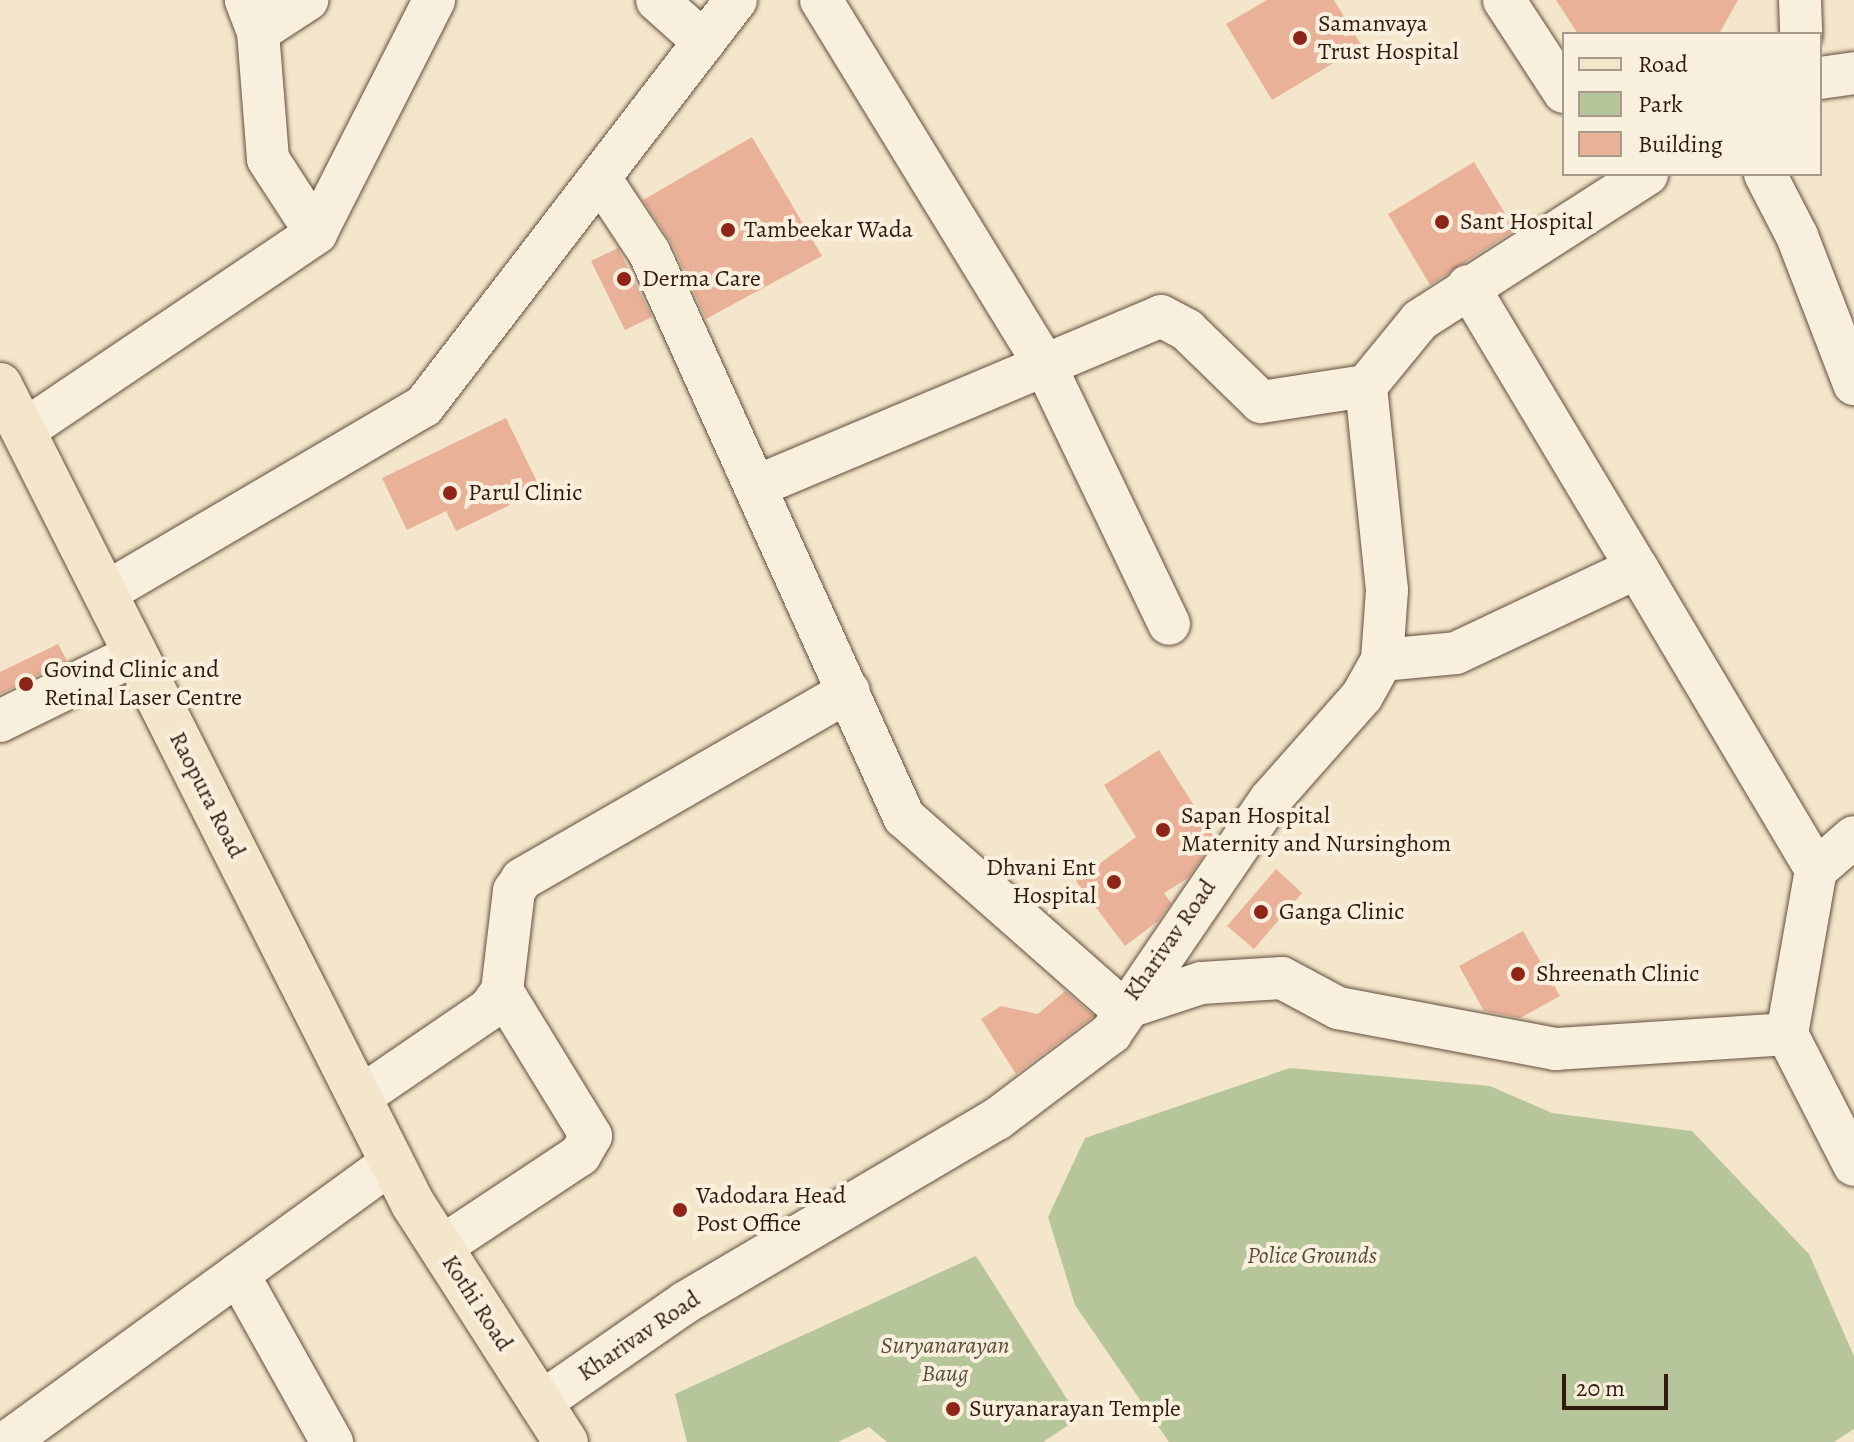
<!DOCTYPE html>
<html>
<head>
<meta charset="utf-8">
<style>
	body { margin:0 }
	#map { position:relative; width:1854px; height:1442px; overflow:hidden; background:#f4e6ca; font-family:Alegreya,serif }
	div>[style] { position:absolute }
	.green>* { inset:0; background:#b7c69a }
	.building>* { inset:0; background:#e9b298 }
	.roads { filter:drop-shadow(0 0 2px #624d3d) drop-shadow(0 0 2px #624d3d) }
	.minor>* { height:42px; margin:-21px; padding:0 21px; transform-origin:21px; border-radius:21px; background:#f8efdd }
	.major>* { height:44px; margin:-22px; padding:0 22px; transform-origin:22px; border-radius:22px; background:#f4e6ca }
	.dots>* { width:22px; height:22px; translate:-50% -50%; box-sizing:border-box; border:4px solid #f8efdd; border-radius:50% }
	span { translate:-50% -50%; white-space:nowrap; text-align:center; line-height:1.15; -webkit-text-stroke:8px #f8efdd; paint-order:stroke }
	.poi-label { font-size:24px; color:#311a0e }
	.left { translate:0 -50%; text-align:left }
	.right { translate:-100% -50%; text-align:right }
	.street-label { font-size:24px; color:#311a0e }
	.park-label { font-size:24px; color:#594e38; font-style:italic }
	.legend { position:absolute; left:1562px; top:32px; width:260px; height:144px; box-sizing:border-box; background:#f8efdd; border:2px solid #a89a8a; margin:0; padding:10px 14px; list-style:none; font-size:24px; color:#311a0e }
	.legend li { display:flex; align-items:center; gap:16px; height:40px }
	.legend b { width:40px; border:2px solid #a89a8a }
	.scale { position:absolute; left:1562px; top:1374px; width:106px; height:36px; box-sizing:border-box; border:4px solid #311a0e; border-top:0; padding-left:10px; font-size:24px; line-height:28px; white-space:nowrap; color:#311a0e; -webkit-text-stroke:6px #f8efdd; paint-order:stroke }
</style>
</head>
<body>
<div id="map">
	<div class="green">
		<div style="clip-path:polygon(1290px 1068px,1490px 1086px,1552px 1113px,1692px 1131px,1809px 1254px,1854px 1356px,1854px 1429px,1834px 1442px,1169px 1442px,1075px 1305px,1048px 1217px,1085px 1138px)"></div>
		<div style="clip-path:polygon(976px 1256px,1079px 1418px,1043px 1442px,887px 1442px,869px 1427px,838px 1442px,687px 1442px,675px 1394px)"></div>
	</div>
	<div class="building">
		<div style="clip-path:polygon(1267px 0,1334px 0,1362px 46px,1272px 100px,1226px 24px)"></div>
		<div style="clip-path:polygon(1556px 0,1738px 0,1719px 34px,1578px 34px)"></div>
		<div style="clip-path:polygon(752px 137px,822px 256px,706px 319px,671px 242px,643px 200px)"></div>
		<div style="clip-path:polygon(1474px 162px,1515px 230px,1430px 285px,1388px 214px)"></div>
		<div style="clip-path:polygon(618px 248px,652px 317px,625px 330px,591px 261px)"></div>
		<div style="clip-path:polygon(506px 418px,541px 490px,456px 531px,446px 511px,407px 530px,382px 478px)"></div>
		<div style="clip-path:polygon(58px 644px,67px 661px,0 694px,0 672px)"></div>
		<div style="clip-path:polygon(1159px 750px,1215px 839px,1188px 878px,1164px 893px,1171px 903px,1158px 921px,1125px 946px,1076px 881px,1136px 837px,1104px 785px)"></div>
		<div style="clip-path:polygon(1276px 869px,1302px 893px,1254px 949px,1227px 926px)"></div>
		<div style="clip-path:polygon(1523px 931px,1560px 996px,1520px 1018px,1484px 1011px,1459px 966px)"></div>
		<div style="clip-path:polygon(1065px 991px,1094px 1016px,1016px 1074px,981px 1019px,1001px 1006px,1038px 1014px)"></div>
	</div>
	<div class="roads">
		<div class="minor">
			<div style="left:657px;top:0;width:63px;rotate:41.8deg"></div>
			<div style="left:821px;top:0;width:428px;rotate:58.5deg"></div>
			<div style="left:1045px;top:365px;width:287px;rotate:64.4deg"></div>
			<div style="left:1504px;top:0;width:110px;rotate:56.9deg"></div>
			<div style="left:1800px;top:0;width:34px;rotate:88deg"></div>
			<div style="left:258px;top:32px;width:59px;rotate:-33.1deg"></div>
			<div style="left:1820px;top:78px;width:34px;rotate:-8deg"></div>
			<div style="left:1765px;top:174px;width:70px;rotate:62.7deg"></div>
			<div style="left:1797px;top:236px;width:159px;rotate:68.9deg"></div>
			<div style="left:600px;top:178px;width:89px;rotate:56.5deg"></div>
			<div style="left:649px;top:252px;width:620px;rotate:65.71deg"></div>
			<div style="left:904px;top:817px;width:290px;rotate:41.4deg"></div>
			<div style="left:1122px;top:1009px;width:83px;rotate:-18.2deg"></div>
			<div style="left:1201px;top:983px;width:81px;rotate:-3.5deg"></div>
			<div style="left:1282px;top:978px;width:64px;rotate:28.2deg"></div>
			<div style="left:1338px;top:1008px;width:222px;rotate:10.7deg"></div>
			<div style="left:1556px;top:1049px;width:231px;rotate:-3.7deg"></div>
			<div style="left:1787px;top:1034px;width:147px;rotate:62.9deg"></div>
			<div style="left:316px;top:233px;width:261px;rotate:-63.1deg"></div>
			<div style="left:1468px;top:286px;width:329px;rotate:59.1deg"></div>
			<div style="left:23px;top:431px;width:354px;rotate:-34deg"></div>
			<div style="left:316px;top:233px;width:88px;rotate:-123deg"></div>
			<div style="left:268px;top:159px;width:127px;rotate:-94.5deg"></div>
			<div style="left:258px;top:32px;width:34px;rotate:-111deg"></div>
			<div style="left:757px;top:486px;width:438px;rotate:-22.8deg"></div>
			<div style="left:1161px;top:316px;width:30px;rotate:28deg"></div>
			<div style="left:1187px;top:330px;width:103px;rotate:44.2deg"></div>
			<div style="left:1261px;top:402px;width:106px;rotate:-8.7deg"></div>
			<div style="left:105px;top:593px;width:370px;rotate:-30.4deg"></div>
			<div style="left:424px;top:406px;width:512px;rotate:-52.46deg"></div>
			<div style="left:1382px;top:660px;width:74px;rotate:-5.4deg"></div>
			<div style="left:1456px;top:653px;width:200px;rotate:-25.2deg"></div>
			<div style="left:1637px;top:568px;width:351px;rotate:59.3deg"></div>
			<div style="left:0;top:721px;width:152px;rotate:-26.2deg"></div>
			<div style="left:1787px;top:1034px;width:167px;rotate:-80deg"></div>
			<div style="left:1816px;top:870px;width:50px;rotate:-41deg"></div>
			<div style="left:360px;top:1097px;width:156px;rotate:-34.3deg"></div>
			<div style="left:489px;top:1009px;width:22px;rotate:-54deg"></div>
			<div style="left:502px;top:991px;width:101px;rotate:-83.2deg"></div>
			<div style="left:514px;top:891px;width:14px;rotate:-56deg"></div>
			<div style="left:522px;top:879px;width:377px;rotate:-29.9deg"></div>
			<div style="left:441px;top:1247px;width:167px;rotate:-33.5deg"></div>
			<div style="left:580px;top:1155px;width:22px;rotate:-60deg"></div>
			<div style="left:591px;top:1136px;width:170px;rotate:-121.5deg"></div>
			<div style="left:238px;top:1274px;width:193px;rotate:60.8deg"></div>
			<div style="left:540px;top:1403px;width:178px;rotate:-34.7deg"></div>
			<div style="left:686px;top:1302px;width:361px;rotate:-30.5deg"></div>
			<div style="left:997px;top:1119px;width:143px;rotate:-37deg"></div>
			<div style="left:1111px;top:1033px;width:282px;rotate:-55.7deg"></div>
			<div style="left:1270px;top:800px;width:139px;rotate:-48.5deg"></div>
			<div style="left:1362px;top:696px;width:41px;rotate:-60.9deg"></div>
			<div style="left:1382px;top:660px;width:70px;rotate:-85.9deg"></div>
			<div style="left:1387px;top:590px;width:205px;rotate:-95.9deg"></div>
			<div style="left:1366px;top:386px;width:85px;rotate:-50.7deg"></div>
			<div style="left:1420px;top:320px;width:270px;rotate:-32.7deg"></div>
			<div style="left:7px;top:1442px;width:476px;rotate:-36deg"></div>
		</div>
		<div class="major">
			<div style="left:0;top:385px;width:917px;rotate:63.24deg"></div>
			<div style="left:413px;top:1204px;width:283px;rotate:57.3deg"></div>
		</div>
	</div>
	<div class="dots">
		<div style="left:1300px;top:38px;background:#8f2418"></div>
		<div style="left:1442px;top:222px;background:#8f2418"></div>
		<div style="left:728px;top:230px;background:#8f2418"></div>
		<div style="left:624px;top:279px;background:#8f2418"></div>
		<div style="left:450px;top:493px;background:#8f2418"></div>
		<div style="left:26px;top:684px;background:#8f2418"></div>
		<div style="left:1163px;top:830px;background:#8f2418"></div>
		<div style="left:1114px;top:882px;background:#8f2418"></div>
		<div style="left:1261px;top:912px;background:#8f2418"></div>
		<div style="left:1518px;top:974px;background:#8f2418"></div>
		<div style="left:680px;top:1210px;background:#8f2418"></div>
		<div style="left:953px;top:1409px;background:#8f2418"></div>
	</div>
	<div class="poi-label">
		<span class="left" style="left:1318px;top:38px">Samanvaya<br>Trust Hospital</span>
		<span class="left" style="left:1460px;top:222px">Sant Hospital</span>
		<span class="left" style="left:744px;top:230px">Tambeekar Wada</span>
		<span class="left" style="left:642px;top:279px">Derma Care</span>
		<span class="left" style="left:468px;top:493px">Parul Clinic</span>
		<span class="left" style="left:44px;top:684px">Govind Clinic and<br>Retinal Laser Centre</span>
		<span class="left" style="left:1181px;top:830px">Sapan Hospital<br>Maternity and Nursinghom</span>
		<span class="right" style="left:1096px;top:882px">Dhvani Ent<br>Hospital</span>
		<span class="left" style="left:1279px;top:912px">Ganga Clinic</span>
		<span class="left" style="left:1536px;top:974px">Shreenath Clinic</span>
		<span class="left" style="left:696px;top:1210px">Vadodara Head<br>Post Office</span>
		<span class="left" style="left:969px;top:1409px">Suryanarayan Temple</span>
	</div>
	<div class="street-label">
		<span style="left:207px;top:795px;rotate:63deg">Raopura Road</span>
		<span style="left:1170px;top:940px;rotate:-55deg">Kharivav Road</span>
		<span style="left:477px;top:1303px;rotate:57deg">Kothi Road</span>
		<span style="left:639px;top:1336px;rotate:-34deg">Kharivav Road</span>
	</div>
	<div class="park-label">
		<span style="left:1312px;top:1256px">Police Grounds</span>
		<span style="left:945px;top:1360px">Suryanarayan<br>Baug</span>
	</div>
	<ul class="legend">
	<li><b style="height:10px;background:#f4e6ca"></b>Road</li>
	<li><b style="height:22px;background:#b7c69a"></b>Park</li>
	<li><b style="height:22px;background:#e9b298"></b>Building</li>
	</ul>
	<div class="scale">20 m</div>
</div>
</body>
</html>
